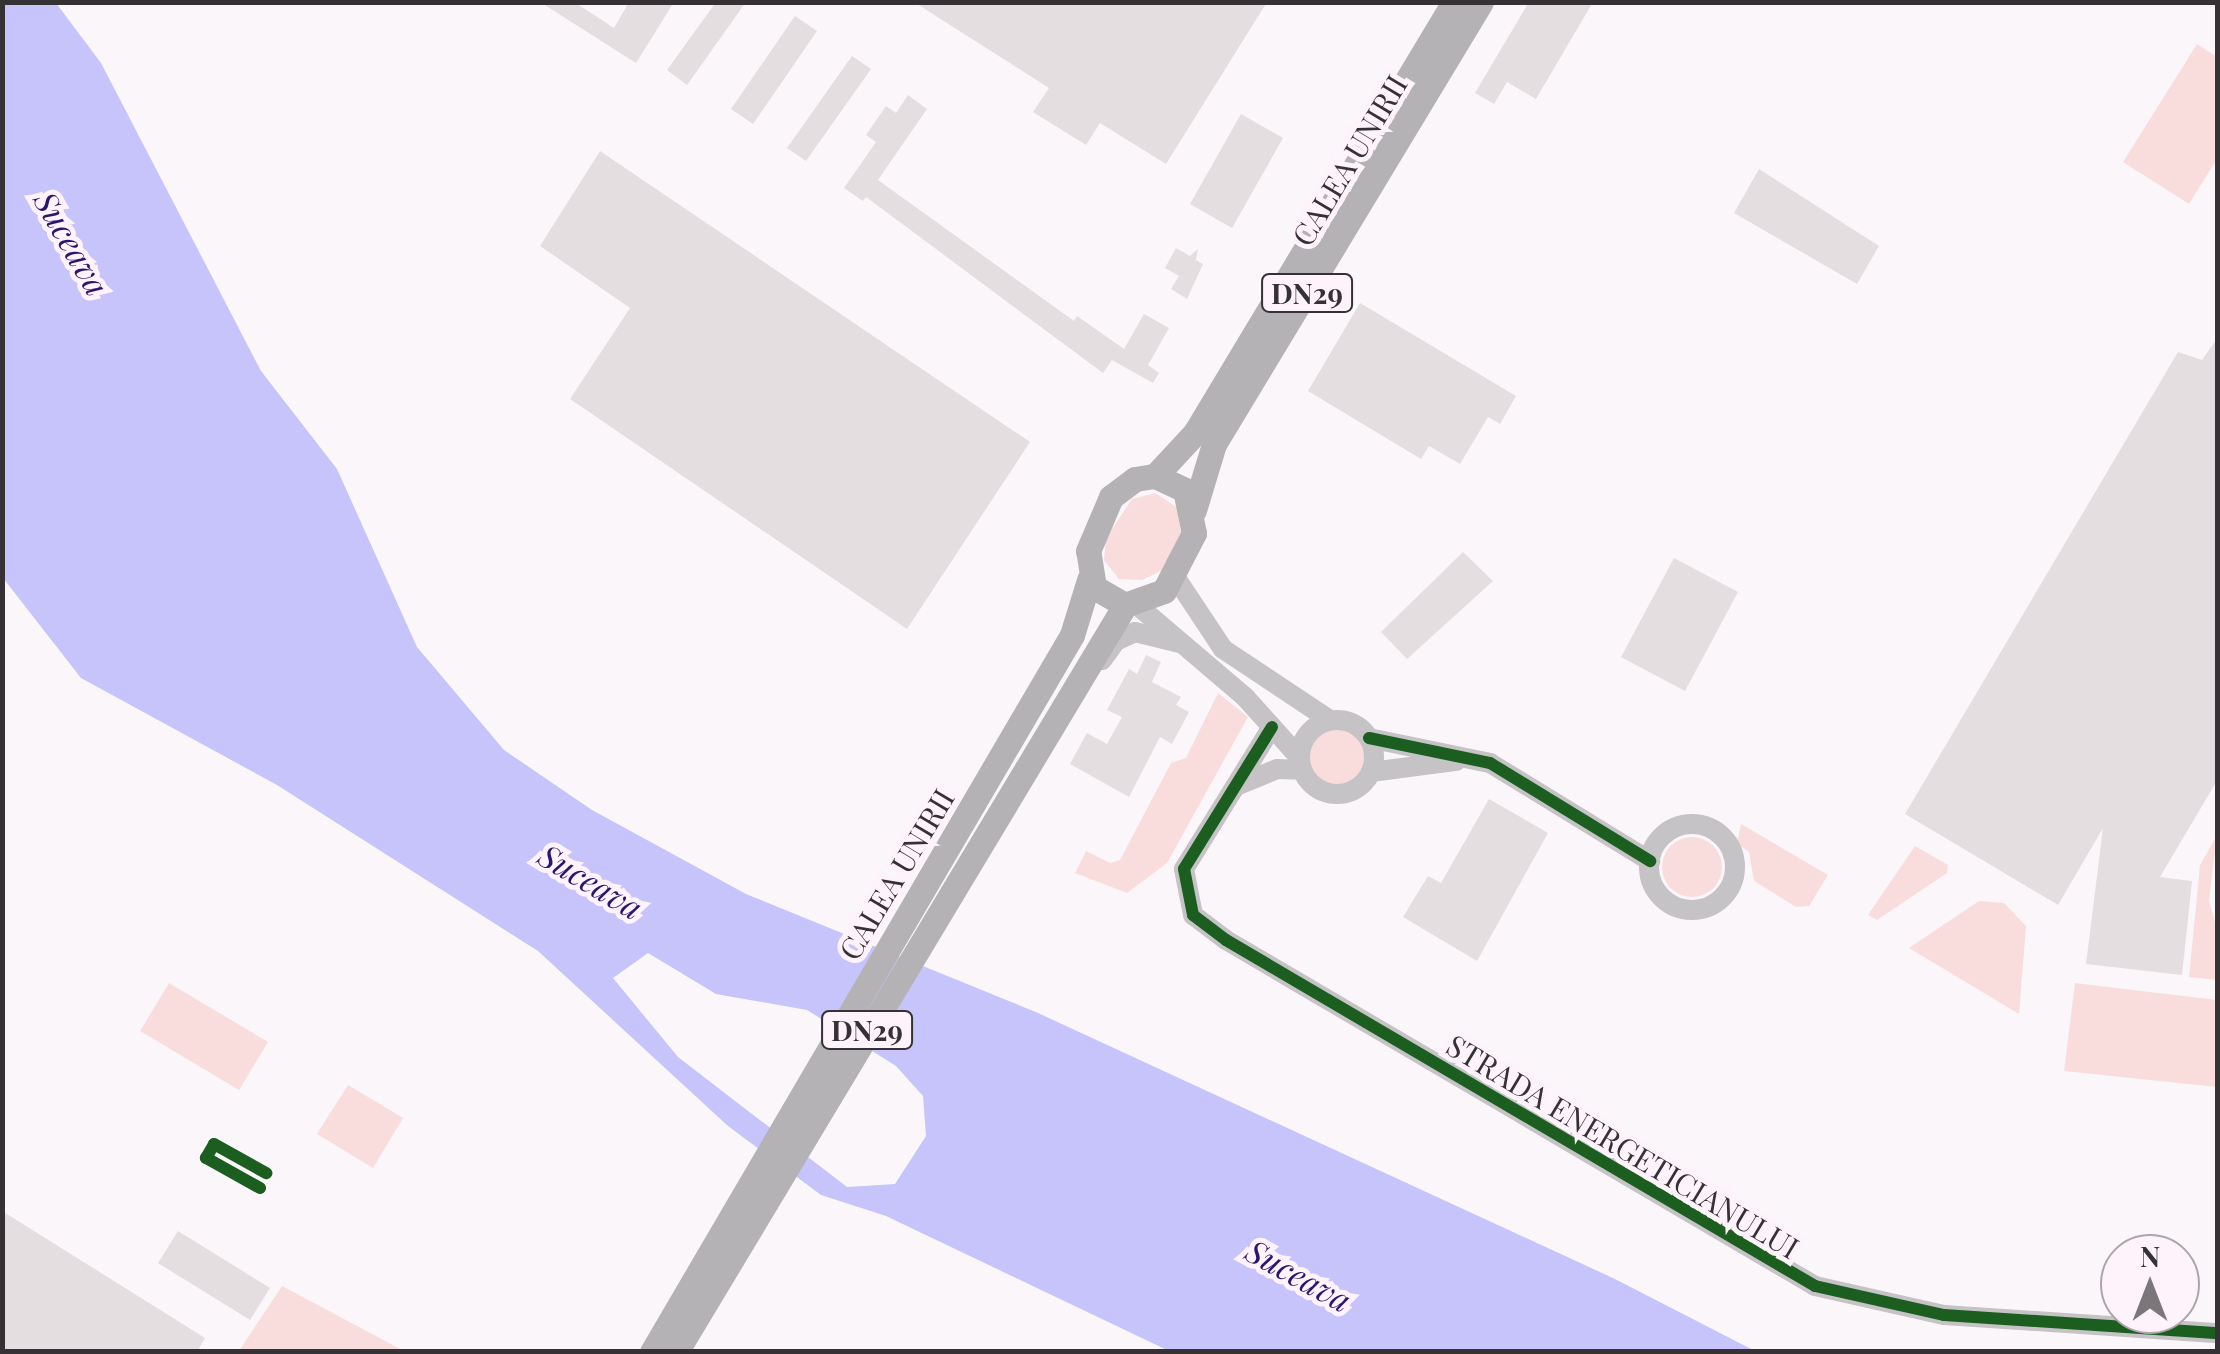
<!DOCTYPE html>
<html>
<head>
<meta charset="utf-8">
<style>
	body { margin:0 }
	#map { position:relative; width:2220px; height:1354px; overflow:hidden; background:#fbf6fa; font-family:"Playfair Display",serif }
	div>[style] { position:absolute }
	.green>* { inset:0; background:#f9dddd }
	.round { border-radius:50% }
	.water>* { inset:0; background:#c6c4fb }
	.building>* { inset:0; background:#e4dee1 }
	.minor>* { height:20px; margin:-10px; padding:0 10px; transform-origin:10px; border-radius:10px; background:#c5c3c5 }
	.minor>.ring { margin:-10px; padding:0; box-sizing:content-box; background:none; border:20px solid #c5c3c5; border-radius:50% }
	.major>* { height:25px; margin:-12.5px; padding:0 12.5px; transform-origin:12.5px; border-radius:12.5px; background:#b4b2b4 }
	.cycleway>* { height:12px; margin:-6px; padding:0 6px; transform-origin:6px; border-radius:6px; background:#1b5e20 }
	span { translate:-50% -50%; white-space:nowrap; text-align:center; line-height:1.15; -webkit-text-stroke:10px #fef3fb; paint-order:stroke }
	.shield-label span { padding:2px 8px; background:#fef3fb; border:2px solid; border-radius:8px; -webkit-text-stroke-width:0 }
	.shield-label { font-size:28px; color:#363135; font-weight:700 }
	.street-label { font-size:30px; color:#363135 }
	.water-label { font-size:32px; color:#2a166e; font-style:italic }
	.frame { position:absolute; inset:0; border:5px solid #363135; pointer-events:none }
	.north { position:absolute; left:2100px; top:1234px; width:100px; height:100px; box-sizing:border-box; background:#fef3fb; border:2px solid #aea5ac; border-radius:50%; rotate:0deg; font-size:28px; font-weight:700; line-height:40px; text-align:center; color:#363135 }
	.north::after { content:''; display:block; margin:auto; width:35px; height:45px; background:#7b767a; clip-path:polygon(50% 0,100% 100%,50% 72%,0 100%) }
</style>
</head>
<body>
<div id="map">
	<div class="green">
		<div style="clip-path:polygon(2197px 44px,2217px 57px,2217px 159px,2189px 204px,2123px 162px)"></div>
		<div style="clip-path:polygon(1155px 493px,1178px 508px,1181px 532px,1163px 570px,1142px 580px,1119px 579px,1104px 560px,1106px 538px,1132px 499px)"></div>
		<div style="clip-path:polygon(1218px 693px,1248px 717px,1167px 863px,1127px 893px,1075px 873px,1086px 851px,1110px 863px,1120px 860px,1171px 763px,1186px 758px)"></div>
		<div class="round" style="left:1302px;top:722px;width:70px;height:70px"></div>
		<div style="clip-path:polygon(1741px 824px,1828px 875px,1809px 906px,1796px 907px,1754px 881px,1749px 852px,1737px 843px)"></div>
		<div style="clip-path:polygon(2217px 835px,2209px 901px,2217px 929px,2217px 980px,2189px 977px,2200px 865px)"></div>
		<div class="round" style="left:1662px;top:837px;width:60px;height:60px"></div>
		<div style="clip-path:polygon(1915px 846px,1948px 865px,1947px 873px,1877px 920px,1868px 915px)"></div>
		<div style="clip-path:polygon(1979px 901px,2004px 903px,2026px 926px,2019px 1014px,1909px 948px)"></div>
		<div style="clip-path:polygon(169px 983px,268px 1042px,239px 1090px,140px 1031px)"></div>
		<div style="clip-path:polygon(2075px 983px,2217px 1000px,2217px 1087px,2064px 1071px)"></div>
		<div style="clip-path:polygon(348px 1085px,403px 1118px,373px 1168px,317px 1134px)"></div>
		<div style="clip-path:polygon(282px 1286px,404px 1351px,239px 1351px)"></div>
	</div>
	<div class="water">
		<div style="clip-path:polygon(evenodd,3px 3px,56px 3px,101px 63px,261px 371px,337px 469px,417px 647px,504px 750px,592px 810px,746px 894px,1038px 1013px,1615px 1279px,1755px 1351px,1169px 1351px,886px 1216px,821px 1195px,728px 1126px,538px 951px,277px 785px,81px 678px,3px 578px,3px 3px,648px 953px,716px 994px,807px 1010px,896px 1066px,923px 1096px,926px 1136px,895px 1184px,847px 1187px,678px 1057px,613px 978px,648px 953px)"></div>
	</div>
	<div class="building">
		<div style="clip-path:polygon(540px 2px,574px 2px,614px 28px,629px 2px,674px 2px,636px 63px)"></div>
		<div style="clip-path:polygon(716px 2px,746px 2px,687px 85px,667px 70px)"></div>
		<div style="clip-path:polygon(914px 2px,1267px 2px,1166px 164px,1100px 123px,1086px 145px,1033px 112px,1049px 88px)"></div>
		<div style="clip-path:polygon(1529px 2px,1593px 2px,1536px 99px,1507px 82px,1494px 104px,1475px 93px)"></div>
		<div style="clip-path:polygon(795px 16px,817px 31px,753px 124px,731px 109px)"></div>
		<div style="clip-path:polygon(852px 56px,871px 69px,806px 161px,787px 148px)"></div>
		<div style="clip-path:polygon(908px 95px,927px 109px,878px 180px,1074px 321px,1077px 316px,1124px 349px,1144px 314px,1169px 328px,1148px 365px,1159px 373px,1153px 383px,1112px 360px,1103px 373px,866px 197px,863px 201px,844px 188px,876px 142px,866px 135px,886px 106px,896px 113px)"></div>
		<div style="clip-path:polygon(1241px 114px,1283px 138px,1232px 228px,1190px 204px)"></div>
		<div style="clip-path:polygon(600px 151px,1030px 442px,907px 629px,570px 399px,630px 308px,540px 246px)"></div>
		<div style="clip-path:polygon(1759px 169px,1879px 246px,1857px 284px,1734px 213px)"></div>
		<div style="clip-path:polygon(1176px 248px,1190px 256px,1198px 249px,1196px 260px,1203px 264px,1187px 299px,1171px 289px,1179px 276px,1165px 268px)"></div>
		<div style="clip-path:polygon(1360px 303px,1516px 396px,1500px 424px,1488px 417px,1460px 464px,1429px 446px,1421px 459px,1308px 391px)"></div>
		<div style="clip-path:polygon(2218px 337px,2218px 779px,2160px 877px,2192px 881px,2182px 975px,2086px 964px,2103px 828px,2058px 905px,1905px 814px,2178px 352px,2202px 360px)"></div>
		<div style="clip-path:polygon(1463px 552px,1493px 581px,1407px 659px,1381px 632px)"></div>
		<div style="clip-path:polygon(1674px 558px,1738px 592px,1685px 691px,1621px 657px)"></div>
		<div style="clip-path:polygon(1146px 655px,1161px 662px,1152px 682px,1181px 697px,1176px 705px,1189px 712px,1172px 744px,1160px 737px,1129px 797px,1070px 764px,1087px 733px,1107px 744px,1122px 717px,1107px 710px,1129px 669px,1137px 674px)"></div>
		<div style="clip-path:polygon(1489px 799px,1548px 833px,1477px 961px,1403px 917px,1428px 876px,1441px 883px)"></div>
		<div style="clip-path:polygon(2px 1211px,205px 1338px,197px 1352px,2px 1352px)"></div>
		<div style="clip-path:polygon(178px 1231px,270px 1288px,250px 1320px,158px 1263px)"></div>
	</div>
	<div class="minor">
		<div style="left:1176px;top:578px;width:85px;rotate:56.5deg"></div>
		<div style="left:1223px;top:649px;width:128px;rotate:33.6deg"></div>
		<div style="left:1137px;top:605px;width:142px;rotate:40.4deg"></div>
		<div style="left:1245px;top:697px;width:82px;rotate:48deg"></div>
		<div style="left:1102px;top:660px;width:24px;rotate:-54deg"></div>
		<div style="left:1116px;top:641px;width:21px;rotate:-25deg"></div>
		<div style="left:1135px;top:632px;width:45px;rotate:14deg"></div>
		<div class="ring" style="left:1300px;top:720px;width:54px;height:54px"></div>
		<div style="left:1272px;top:727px;width:167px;rotate:121.8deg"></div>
		<div style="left:1184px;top:869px;width:47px;rotate:78.9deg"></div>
		<div style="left:1193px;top:915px;width:41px;rotate:37.1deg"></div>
		<div style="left:1226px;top:940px;width:683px;rotate:30.43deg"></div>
		<div style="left:1815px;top:1286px;width:132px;rotate:12.7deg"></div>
		<div style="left:1944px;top:1315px;width:275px;rotate:3.8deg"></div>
		<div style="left:1369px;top:738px;width:124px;rotate:11.7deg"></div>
		<div style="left:1490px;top:763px;width:188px;rotate:31.5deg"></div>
		<div style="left:1371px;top:772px;width:86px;rotate:-7.4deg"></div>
		<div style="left:1236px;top:786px;width:44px;rotate:-22.5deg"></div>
		<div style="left:1277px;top:769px;width:25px;rotate:2deg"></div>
		<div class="ring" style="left:1649px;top:824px;width:66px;height:66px"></div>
	</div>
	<div class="major">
		<div style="left:1155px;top:476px;width:59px;rotate:-47.1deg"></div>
		<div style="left:1195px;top:433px;width:503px;rotate:-59deg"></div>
		<div style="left:1155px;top:476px;width:33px;rotate:25deg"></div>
		<div style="left:1185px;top:490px;width:44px;rotate:78.2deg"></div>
		<div style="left:1194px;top:533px;width:65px;rotate:117.3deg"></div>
		<div style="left:1164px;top:591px;width:41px;rotate:160.3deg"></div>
		<div style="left:1125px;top:605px;width:36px;rotate:-150deg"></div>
		<div style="left:1094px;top:587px;width:36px;rotate:-99deg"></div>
		<div style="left:1088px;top:551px;width:59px;rotate:-66.9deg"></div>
		<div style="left:1111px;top:497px;width:30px;rotate:-37deg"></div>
		<div style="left:1135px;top:479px;width:20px;rotate:-9deg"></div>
		<div style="left:1194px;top:510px;width:69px;rotate:-73.1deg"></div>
		<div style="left:1214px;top:444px;width:516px;rotate:-58.86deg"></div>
		<div style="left:652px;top:1352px;width:831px;rotate:-59.64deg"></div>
		<div style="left:1072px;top:635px;width:58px;rotate:-72.8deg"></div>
		<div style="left:676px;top:1352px;width:872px;rotate:-58.99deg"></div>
	</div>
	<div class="cycleway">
		<div style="left:1272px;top:727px;width:167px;rotate:121.8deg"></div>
		<div style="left:1184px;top:869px;width:47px;rotate:78.9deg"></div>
		<div style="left:1193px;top:915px;width:41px;rotate:37.1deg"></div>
		<div style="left:1226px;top:940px;width:683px;rotate:30.43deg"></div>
		<div style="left:1815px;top:1286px;width:132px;rotate:12.7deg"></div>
		<div style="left:1944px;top:1315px;width:275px;rotate:3.8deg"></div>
		<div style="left:1369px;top:738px;width:124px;rotate:11.7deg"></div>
		<div style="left:1490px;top:763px;width:188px;rotate:31.5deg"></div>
		<div style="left:260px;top:1188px;width:62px;rotate:-150.9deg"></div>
		<div style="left:206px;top:1158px;width:16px;rotate:-60deg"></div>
		<div style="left:214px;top:1144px;width:60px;rotate:29.1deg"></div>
	</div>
	<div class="shield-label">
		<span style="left:1307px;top:293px">DN29</span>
		<span style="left:867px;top:1030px">DN29</span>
	</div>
	<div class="street-label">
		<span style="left:1349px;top:160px;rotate:-59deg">CALEA UNIRII</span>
		<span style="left:896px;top:874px;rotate:-59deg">CALEA UNIRII</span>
		<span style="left:1623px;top:1146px;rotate:31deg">STRADA ENERGETICIANULUI</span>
	</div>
	<div class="water-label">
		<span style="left:72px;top:243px;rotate:60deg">Suceava</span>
		<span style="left:591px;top:881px;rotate:31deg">Suceava</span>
		<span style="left:1299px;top:1275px;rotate:29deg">Suceava</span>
	</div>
	<div class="frame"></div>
	<div class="north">N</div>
</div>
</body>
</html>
